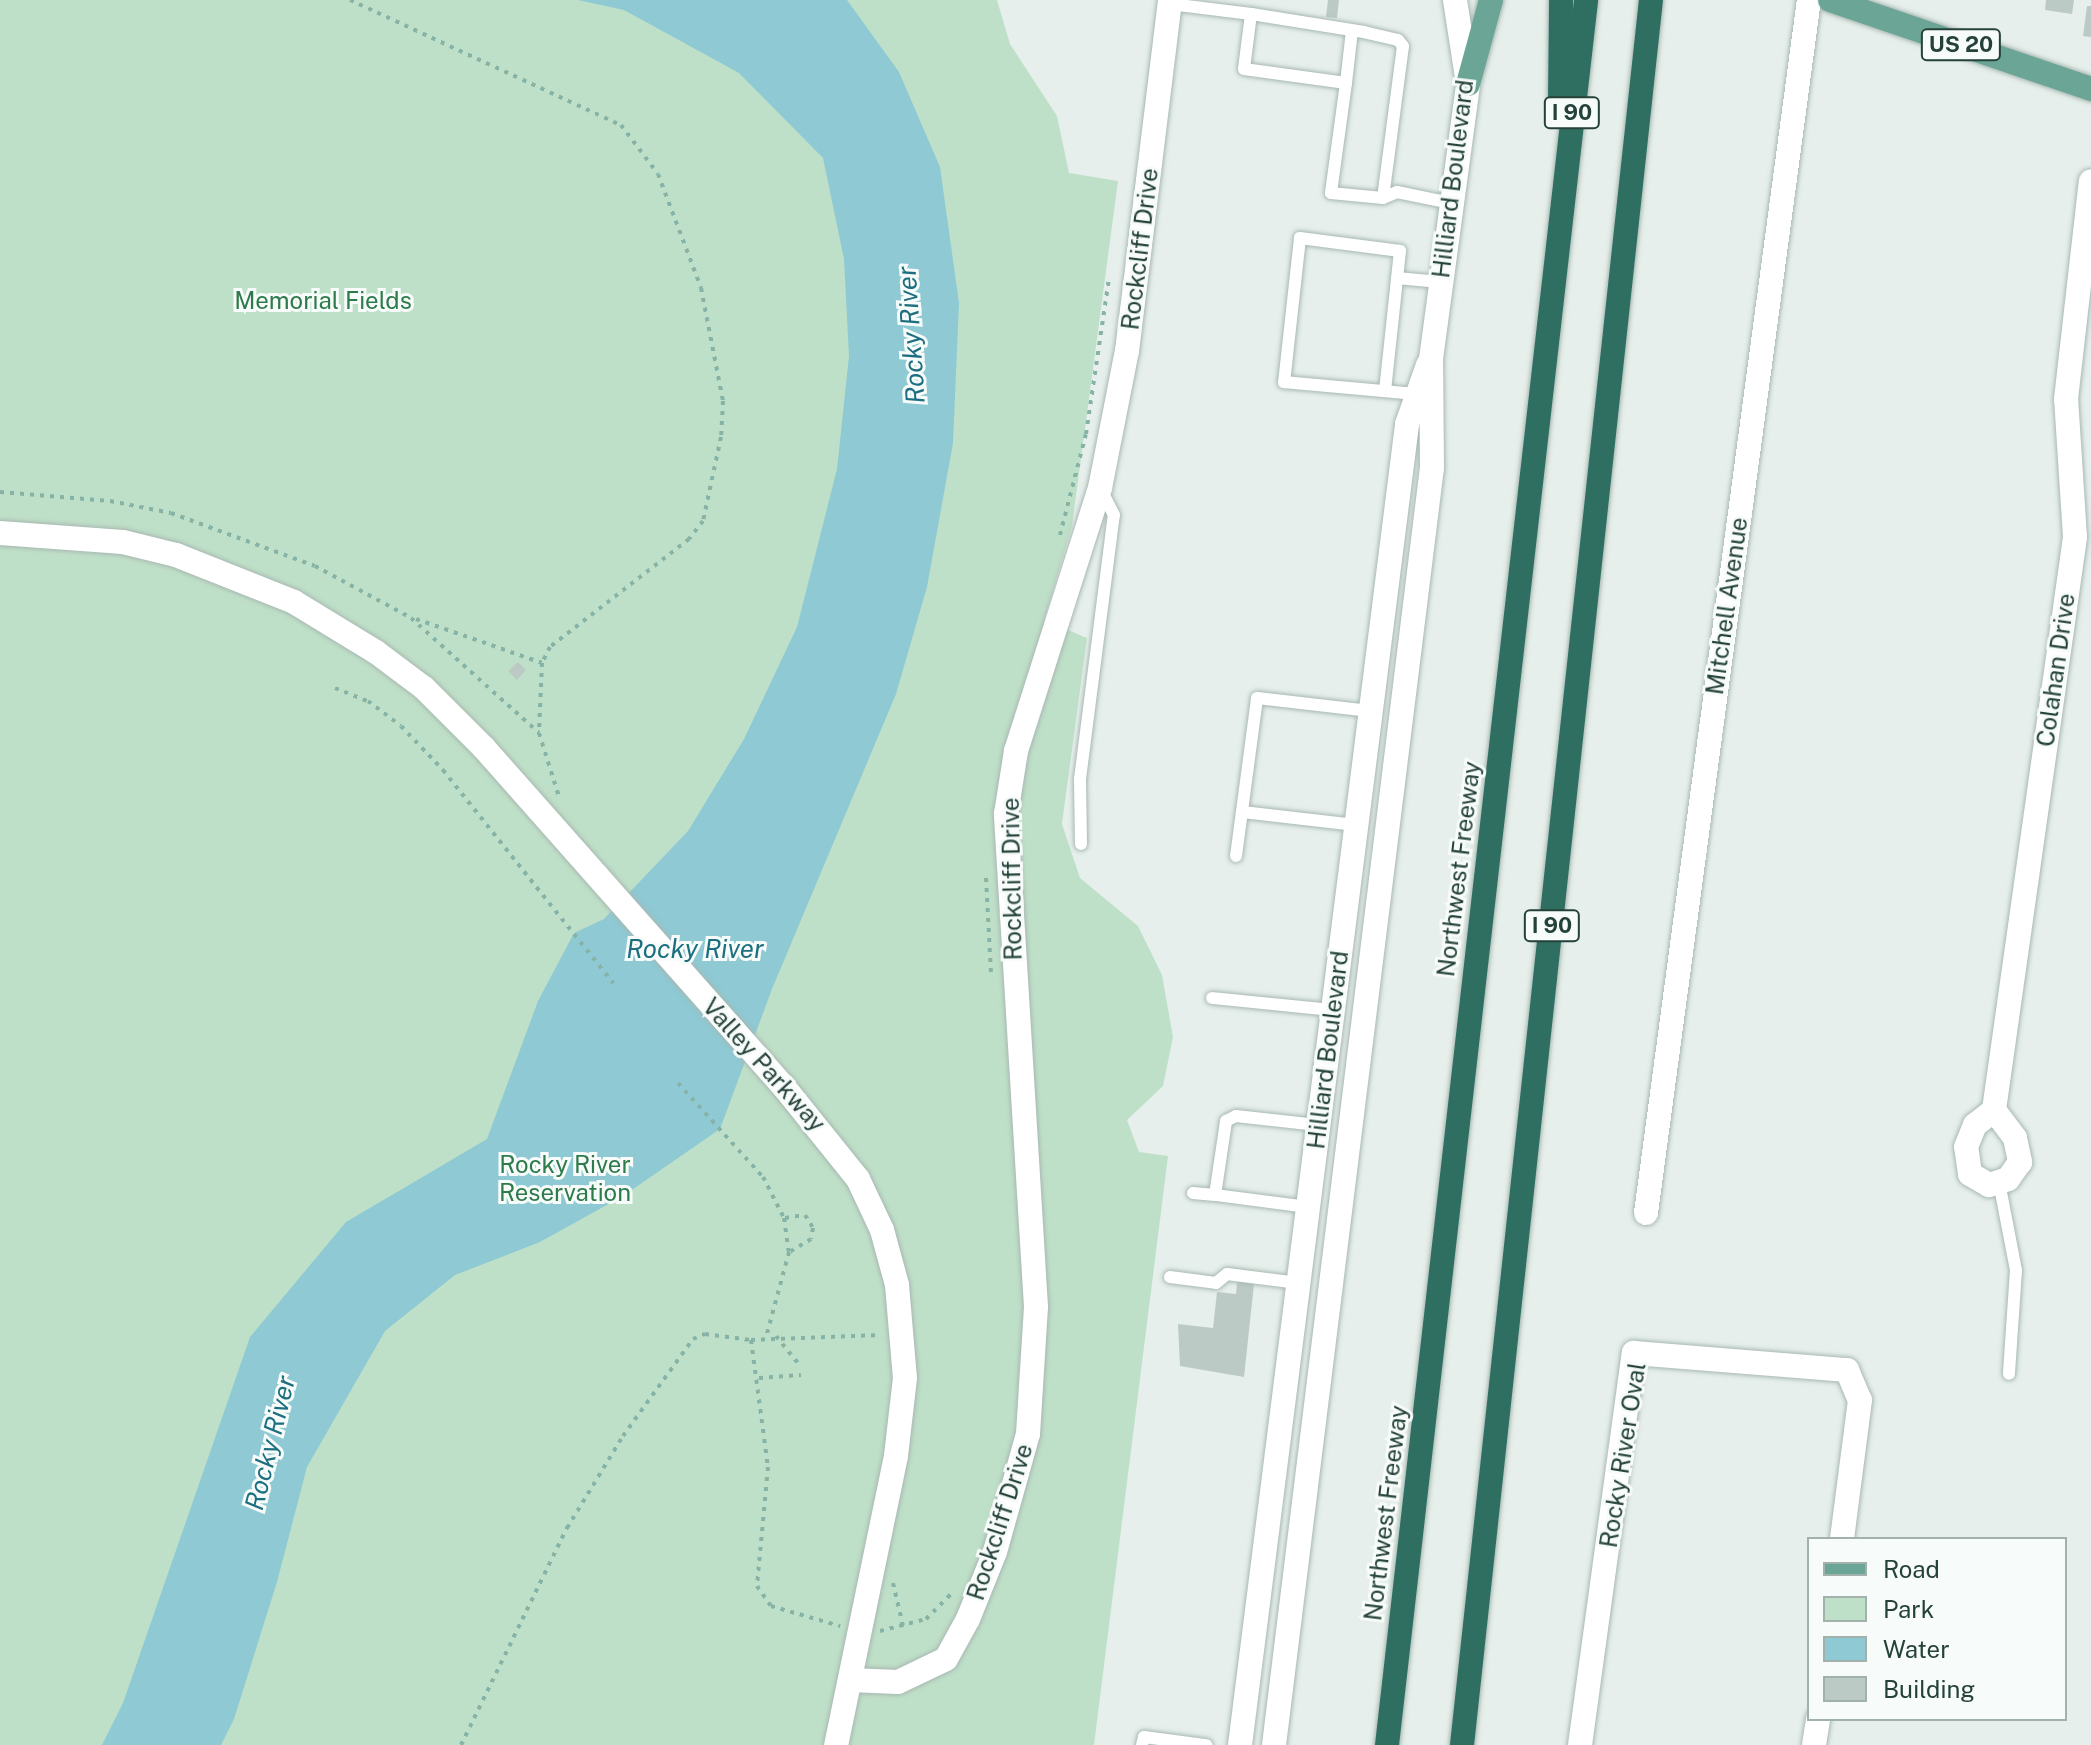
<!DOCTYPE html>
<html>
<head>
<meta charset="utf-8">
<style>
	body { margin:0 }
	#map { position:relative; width:2091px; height:1745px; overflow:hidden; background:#e6efeb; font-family:"Public Sans",sans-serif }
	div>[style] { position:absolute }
	.green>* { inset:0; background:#bfe0c8 }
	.water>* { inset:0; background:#8ec9d4 }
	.building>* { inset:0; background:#bbcac4 }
	.path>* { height:4px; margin-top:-2px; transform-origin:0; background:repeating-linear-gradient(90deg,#86b3a5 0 4px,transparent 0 10px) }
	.roads { filter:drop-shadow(0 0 2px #a8b8b2) drop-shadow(0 0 2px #a8b8b2) }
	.service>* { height:12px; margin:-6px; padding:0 6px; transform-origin:6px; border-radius:6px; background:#fff }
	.minor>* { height:24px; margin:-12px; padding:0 12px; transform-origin:12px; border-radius:12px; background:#fff }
	.tertiary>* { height:24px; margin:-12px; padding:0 12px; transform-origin:12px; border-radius:12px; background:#fff }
	.secondary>* { height:24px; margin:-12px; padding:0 12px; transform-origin:12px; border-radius:12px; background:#fff }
	.primary>* { height:24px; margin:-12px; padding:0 12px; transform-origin:12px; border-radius:12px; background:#6aa596 }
	.motorway>* { height:24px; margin:-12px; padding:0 12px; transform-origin:12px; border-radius:12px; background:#2f6f62 }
	span { translate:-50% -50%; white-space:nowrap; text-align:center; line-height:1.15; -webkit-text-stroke:6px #f7fbf9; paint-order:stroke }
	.shield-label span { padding:2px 6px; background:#f7fbf9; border:2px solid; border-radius:6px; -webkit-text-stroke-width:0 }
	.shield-label { font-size:22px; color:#24423a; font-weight:700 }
	.street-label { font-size:24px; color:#24423a }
	.park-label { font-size:24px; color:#2d7a4b }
	.water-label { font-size:26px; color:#1c6f80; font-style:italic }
	.legend { position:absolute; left:1807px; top:1537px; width:260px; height:184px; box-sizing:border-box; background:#f7fbf9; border:2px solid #a3b1ad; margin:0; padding:10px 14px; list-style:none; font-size:24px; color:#24423a }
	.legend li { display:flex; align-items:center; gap:16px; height:40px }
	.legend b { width:40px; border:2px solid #a3b1ad }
</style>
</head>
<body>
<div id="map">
	<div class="green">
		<div style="clip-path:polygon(0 0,997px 0,1010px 44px,1057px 116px,1069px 173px,1118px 181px,1072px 526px,1044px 620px,1087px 638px,1062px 824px,1080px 878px,1138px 926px,1162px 975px,1173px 1037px,1163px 1086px,1127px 1120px,1139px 1152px,1168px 1156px,1094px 1745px,0 1745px)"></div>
	</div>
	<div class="water">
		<div style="clip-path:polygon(578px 0,847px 0,899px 72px,940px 167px,959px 303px,953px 443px,927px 587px,896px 694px,772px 989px,720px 1129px,623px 1196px,540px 1242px,455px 1275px,385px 1331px,307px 1467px,277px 1582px,234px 1719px,221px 1745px,102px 1745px,123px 1703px,250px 1337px,346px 1222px,487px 1139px,538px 1001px,574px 933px,604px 919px,688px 831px,744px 739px,797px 627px,837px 469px,849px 356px,844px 259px,823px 158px,739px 73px,624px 10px)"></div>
	</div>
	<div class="building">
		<div style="clip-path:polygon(1328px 0,1339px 0,1337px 18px,1326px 17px)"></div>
		<div style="clip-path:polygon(2046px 0,2074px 0,2072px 14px,2045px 10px)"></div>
		<div style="clip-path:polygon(2087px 6px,2091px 6px,2091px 37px,2083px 36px)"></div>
		<div style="clip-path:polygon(518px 662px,526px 670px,517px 680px,508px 671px)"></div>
		<div style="clip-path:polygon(1237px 1282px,1254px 1284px,1244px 1377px,1180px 1366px,1178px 1324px,1213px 1328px,1217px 1292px,1236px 1294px)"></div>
	</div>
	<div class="path">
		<div style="left:350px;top:0;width:298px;rotate:24.8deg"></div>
		<div style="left:621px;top:125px;width:61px;rotate:52.9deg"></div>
		<div style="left:658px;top:174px;width:122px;rotate:69.3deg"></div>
		<div style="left:701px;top:288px;width:115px;rotate:79deg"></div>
		<div style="left:723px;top:401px;width:36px;rotate:93deg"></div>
		<div style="left:721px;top:437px;width:86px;rotate:102.1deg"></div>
		<div style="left:703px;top:521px;width:23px;rotate:128deg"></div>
		<div style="left:689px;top:539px;width:176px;rotate:142.2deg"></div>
		<div style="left:550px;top:647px;width:18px;rotate:117deg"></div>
		<div style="left:542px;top:663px;width:70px;rotate:92.5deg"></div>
		<div style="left:539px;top:733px;width:67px;rotate:72.6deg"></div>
		<div style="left:0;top:492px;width:110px;rotate:4.7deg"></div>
		<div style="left:110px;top:501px;width:62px;rotate:11.1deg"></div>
		<div style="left:171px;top:513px;width:153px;rotate:20.2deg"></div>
		<div style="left:315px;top:566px;width:109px;rotate:28.4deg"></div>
		<div style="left:411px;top:618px;width:172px;rotate:41.9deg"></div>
		<div style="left:1060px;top:535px;width:104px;rotate:-75.6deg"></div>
		<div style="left:1086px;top:434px;width:158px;rotate:-81.6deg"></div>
		<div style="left:416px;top:619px;width:133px;rotate:19.2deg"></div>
		<div style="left:335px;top:688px;width:35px;rotate:22deg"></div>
		<div style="left:368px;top:701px;width:41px;rotate:37.1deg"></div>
		<div style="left:401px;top:726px;width:61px;rotate:46.3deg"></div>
		<div style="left:443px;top:770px;width:273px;rotate:51.4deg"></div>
		<div style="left:986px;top:878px;width:95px;rotate:87deg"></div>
		<div style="left:678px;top:1083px;width:127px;rotate:47.9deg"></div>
		<div style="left:763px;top:1177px;width:46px;rotate:62.9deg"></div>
		<div style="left:784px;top:1218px;width:34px;rotate:82deg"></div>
		<div style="left:789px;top:1252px;width:88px;rotate:105.1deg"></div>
		<div style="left:785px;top:1218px;width:20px;rotate:-9deg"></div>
		<div style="left:805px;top:1215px;width:15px;rotate:58deg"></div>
		<div style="left:813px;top:1228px;width:11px;rotate:100deg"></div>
		<div style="left:811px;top:1239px;width:26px;rotate:149deg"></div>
		<div style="left:776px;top:1336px;width:38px;rotate:51deg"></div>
		<div style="left:751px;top:1340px;width:128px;rotate:82.4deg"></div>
		<div style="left:768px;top:1467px;width:120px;rotate:95.3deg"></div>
		<div style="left:757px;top:1586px;width:24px;rotate:55deg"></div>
		<div style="left:771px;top:1606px;width:72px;rotate:16.2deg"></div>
		<div style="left:759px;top:1378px;width:42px;rotate:-4.1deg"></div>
		<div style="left:893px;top:1583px;width:44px;rotate:76.9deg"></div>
		<div style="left:880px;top:1631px;width:48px;rotate:-14.6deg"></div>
		<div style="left:926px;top:1619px;width:40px;rotate:-45deg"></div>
		<div style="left:461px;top:1745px;width:242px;rotate:-64deg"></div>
		<div style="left:567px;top:1528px;width:108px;rotate:-58.7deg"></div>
		<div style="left:623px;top:1436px;width:120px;rotate:-54.2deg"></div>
		<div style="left:693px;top:1339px;width:13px;rotate:-23deg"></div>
		<div style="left:705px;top:1334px;width:46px;rotate:7.4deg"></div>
		<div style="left:751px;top:1340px;width:129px;rotate:-2.2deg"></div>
	</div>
	<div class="roads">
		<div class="service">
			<div style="left:1170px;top:4px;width:82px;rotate:7deg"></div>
			<div style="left:1346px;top:83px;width:53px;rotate:-83.5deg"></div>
			<div style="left:1383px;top:198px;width:153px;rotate:-82.5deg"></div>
			<div style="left:1403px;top:46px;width:8px;rotate:-130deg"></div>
			<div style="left:1398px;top:40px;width:35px;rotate:-167deg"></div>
			<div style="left:1364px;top:32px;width:114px;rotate:-170.9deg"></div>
			<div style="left:1251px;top:14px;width:55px;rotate:97.3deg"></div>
			<div style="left:1244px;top:69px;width:103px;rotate:7.8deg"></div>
			<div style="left:1346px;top:83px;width:111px;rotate:97.8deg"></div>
			<div style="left:1331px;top:193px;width:52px;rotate:5.5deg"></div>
			<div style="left:1383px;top:198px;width:15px;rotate:-23deg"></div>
			<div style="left:1397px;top:192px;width:54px;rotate:11.7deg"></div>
			<div style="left:1397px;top:278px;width:43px;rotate:5.3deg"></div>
			<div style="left:1385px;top:391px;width:141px;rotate:-83.9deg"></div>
			<div style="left:1400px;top:251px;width:101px;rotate:-172.6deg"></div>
			<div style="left:1300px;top:238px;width:145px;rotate:96.3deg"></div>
			<div style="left:1284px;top:382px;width:132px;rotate:5.2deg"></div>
			<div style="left:1242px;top:812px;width:115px;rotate:6.5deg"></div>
			<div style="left:1081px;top:844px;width:65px;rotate:-90.9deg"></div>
			<div style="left:1080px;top:779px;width:266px;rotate:-82.7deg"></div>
			<div style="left:1114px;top:515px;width:30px;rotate:-117deg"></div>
			<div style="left:1236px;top:856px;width:159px;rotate:-82.4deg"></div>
			<div style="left:1257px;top:698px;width:114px;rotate:6.6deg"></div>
			<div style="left:1212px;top:998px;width:122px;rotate:5.7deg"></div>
			<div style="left:1999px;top:1182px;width:90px;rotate:79.1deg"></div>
			<div style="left:2016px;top:1270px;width:104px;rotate:93.9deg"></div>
			<div style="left:1193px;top:1193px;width:22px;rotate:5deg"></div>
			<div style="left:1308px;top:1207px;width:94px;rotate:-172.6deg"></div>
			<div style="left:1215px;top:1195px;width:75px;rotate:-81.5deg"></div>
			<div style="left:1226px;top:1121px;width:11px;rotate:-27deg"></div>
			<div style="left:1236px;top:1116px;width:82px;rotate:6.3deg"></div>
			<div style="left:1170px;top:1277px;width:46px;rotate:7.4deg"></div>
			<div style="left:1216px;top:1283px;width:14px;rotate:-39deg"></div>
			<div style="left:1227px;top:1274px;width:72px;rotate:7.2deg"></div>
			<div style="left:1142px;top:1745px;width:8px;rotate:-76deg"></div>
			<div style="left:1144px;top:1737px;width:63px;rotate:7.4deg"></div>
		</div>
		<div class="minor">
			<div style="left:1100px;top:488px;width:140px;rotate:-78.9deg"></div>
			<div style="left:1127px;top:351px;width:354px;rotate:-83deg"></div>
			<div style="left:1994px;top:1110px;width:35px;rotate:53deg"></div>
			<div style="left:2015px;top:1138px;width:25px;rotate:78deg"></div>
			<div style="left:2020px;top:1162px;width:21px;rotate:125deg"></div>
			<div style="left:2008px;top:1179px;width:20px;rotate:162deg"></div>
			<div style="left:1989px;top:1185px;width:22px;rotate:-150deg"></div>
			<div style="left:1970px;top:1174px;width:27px;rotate:-98deg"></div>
			<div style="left:1966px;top:1147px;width:24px;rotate:-68deg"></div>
			<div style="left:1975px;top:1125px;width:24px;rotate:-38deg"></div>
			<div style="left:1994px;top:1110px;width:579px;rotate:-81.95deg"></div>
			<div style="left:2075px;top:537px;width:138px;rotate:-93.7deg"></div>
			<div style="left:2066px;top:399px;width:219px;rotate:-83.5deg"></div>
			<div style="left:1646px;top:1213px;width:1224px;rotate:-82.35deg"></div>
			<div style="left:1580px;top:1745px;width:396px;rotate:-82.2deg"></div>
			<div style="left:1634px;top:1353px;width:214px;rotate:4.6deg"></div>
			<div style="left:1847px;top:1370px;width:33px;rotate:67deg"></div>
			<div style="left:1860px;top:1400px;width:140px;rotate:97.4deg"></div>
			<div style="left:1814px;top:1745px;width:26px;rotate:-81deg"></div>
		</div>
		<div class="tertiary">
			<div style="left:0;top:533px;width:123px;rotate:4.2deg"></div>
			<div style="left:123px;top:542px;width:55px;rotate:13.8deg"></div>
			<div style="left:176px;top:555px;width:127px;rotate:21.7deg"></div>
			<div style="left:294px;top:602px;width:96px;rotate:31.4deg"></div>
			<div style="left:376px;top:652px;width:60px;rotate:36.9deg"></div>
			<div style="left:424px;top:688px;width:85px;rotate:45deg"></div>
			<div style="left:484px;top:748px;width:453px;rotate:48.5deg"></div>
			<div style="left:784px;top:1087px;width:118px;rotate:51.2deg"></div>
			<div style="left:858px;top:1179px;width:56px;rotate:64.8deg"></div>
			<div style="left:882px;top:1230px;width:57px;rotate:74.7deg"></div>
			<div style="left:897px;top:1285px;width:93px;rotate:85.1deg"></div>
			<div style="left:905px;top:1378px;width:79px;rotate:96.6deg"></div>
			<div style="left:896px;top:1456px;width:295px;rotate:101.7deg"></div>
			<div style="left:850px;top:1680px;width:48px;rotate:2.4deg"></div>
			<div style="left:898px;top:1682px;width:53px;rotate:-25.6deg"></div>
			<div style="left:946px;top:1659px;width:46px;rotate:-61.2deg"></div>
			<div style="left:968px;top:1619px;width:72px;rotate:-68.1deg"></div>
			<div style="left:995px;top:1552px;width:123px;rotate:-74.4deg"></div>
			<div style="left:1028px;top:1434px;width:127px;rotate:-86.4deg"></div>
			<div style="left:1036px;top:1307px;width:494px;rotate:-93.5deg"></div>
			<div style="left:1006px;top:814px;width:64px;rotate:-81deg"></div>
			<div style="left:1016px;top:751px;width:276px;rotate:-72.3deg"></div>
		</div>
		<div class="secondary">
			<div style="left:1240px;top:1745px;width:1332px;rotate:-82.79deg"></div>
			<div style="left:1407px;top:424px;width:63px;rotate:-70.4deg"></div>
			<div style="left:1274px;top:1745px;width:1287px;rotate:-82.95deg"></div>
			<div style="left:1432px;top:468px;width:109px;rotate:-90.5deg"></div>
			<div style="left:1431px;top:359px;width:277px;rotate:-82.3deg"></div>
			<div style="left:1468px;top:84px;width:85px;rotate:-98.8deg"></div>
		</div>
		<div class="primary">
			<div style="left:1830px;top:0;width:276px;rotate:18.8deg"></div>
			<div style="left:1468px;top:84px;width:87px;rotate:-74.7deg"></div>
		</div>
		<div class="motorway">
			<div style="left:1560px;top:102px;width:102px;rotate:-89.4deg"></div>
			<div style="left:1387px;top:1745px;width:1756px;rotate:-83.49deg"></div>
			<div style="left:1462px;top:1745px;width:1755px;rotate:-83.82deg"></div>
		</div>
	</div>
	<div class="shield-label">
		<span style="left:1961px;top:45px">US 20</span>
		<span style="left:1572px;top:113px">I 90</span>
		<span style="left:1552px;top:926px">I 90</span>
	</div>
	<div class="street-label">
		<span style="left:1453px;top:179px;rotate:-83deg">Hilliard Boulevard</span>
		<span style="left:1140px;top:249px;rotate:-83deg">Rockcliff Drive</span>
		<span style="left:1727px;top:606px;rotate:-82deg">Mitchell Avenue</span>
		<span style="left:2056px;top:670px;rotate:-82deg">Colahan Drive</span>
		<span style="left:1459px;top:869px;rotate:-83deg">Northwest Freeway</span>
		<span style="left:1012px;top:879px;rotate:-91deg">Rockcliff Drive</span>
		<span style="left:1328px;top:1050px;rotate:-83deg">Hilliard Boulevard</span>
		<span style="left:764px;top:1065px;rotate:48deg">Valley Parkway</span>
		<span style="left:1623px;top:1455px;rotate:-81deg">Rocky River Oval</span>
		<span style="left:1386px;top:1513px;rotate:-83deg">Northwest Freeway</span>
		<span style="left:1000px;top:1522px;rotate:-72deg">Rockcliff Drive</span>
	</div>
	<div class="park-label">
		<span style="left:323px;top:301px">Memorial Fields</span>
		<span style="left:565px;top:1179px">Rocky River<br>Reservation</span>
	</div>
	<div class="water-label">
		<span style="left:911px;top:335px;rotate:-94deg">Rocky River</span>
		<span style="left:695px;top:949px">Rocky River</span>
		<span style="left:270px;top:1443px;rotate:-76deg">Rocky River</span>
	</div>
	<ul class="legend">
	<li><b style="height:10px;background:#6aa596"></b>Road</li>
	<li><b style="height:22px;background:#bfe0c8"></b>Park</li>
	<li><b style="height:22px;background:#8ec9d4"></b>Water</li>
	<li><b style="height:22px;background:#bbcac4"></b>Building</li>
	</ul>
</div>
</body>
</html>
